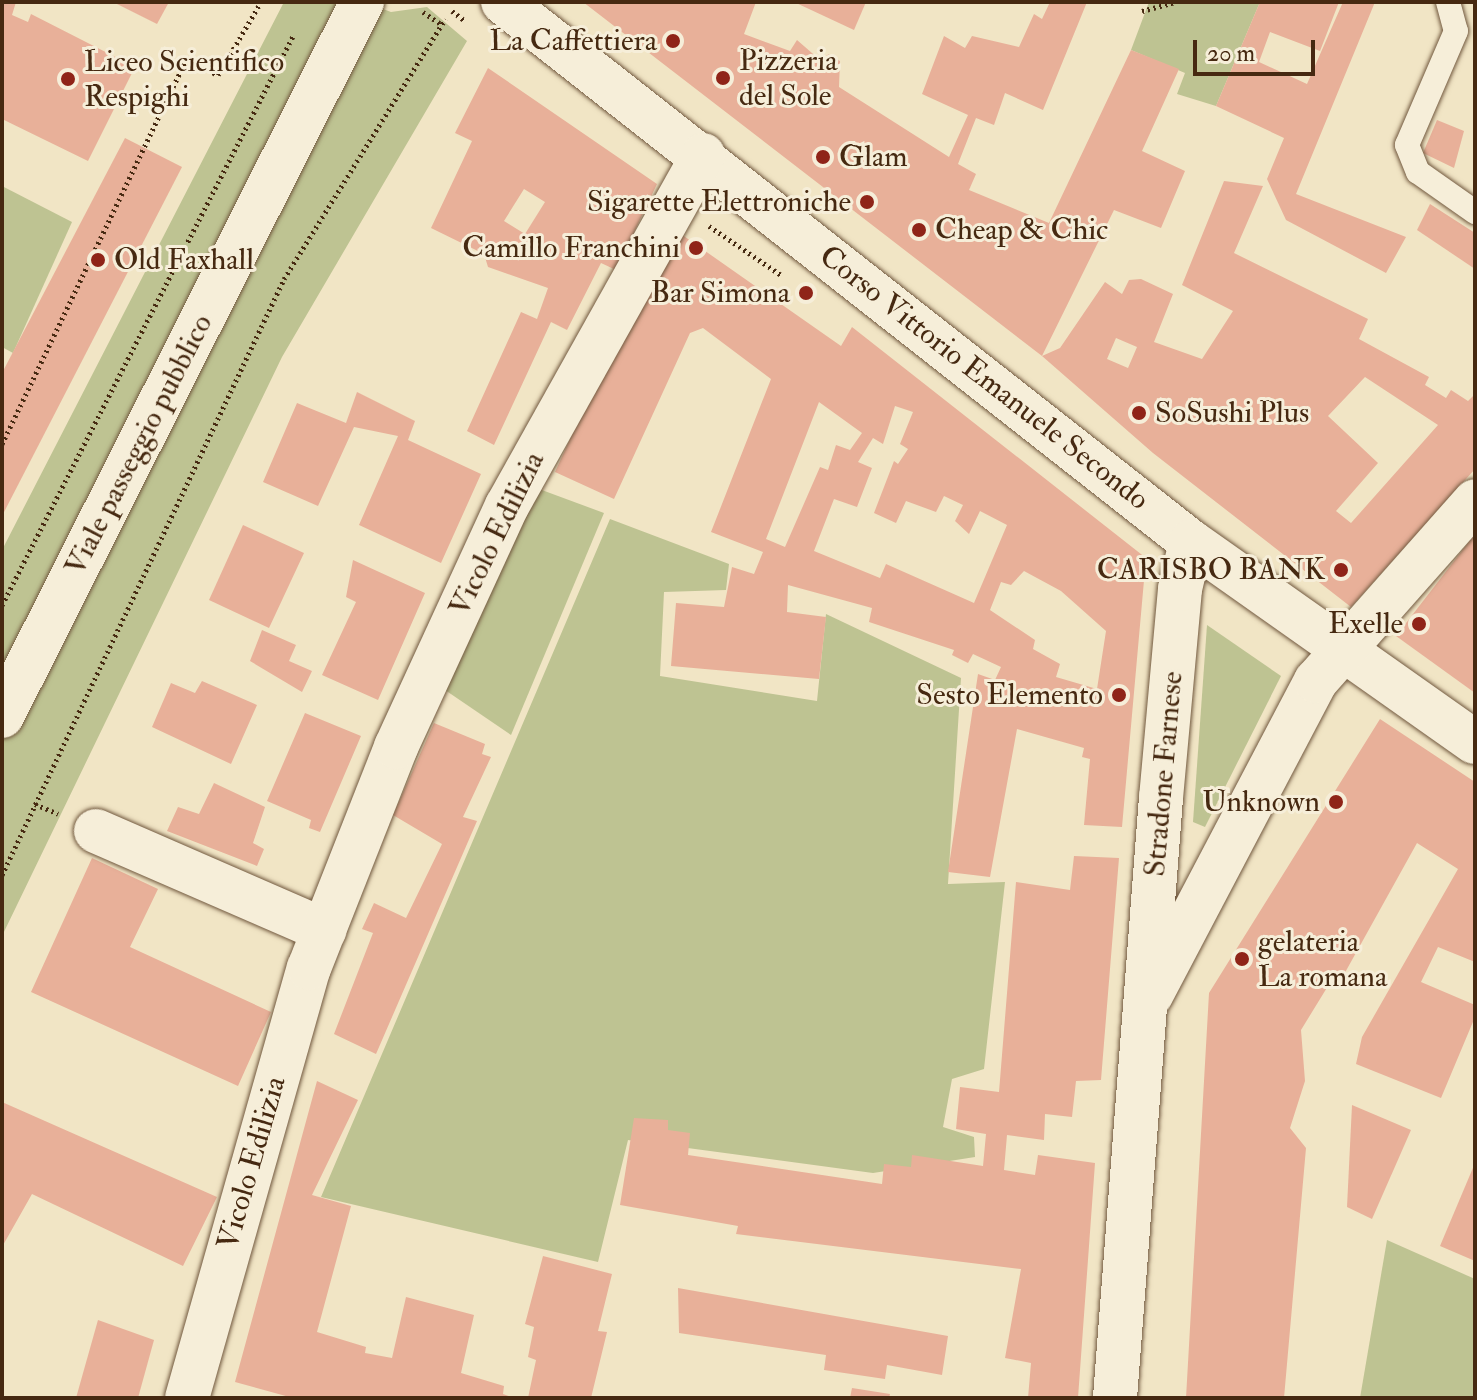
<!DOCTYPE html>
<html>
<head>
<meta charset="utf-8">
<style>
	body { margin:0 }
	#map { position:relative; width:1477px; height:1400px; overflow:hidden; background:#f1e5c5; font-family:"IM FELL Double Pica",serif }
	div>[style] { position:absolute }
	.green>* { inset:0; background:#bec392 }
	.building>* { inset:0; background:#e8b099 }
	.path>* { height:5px; margin-top:-2.5px; transform-origin:0; background:repeating-linear-gradient(90deg,#462911 0 2px,transparent 0 6px) }
	.roads { filter:drop-shadow(0 0 2px #71583e) drop-shadow(0 0 2px #71583e) }
	.lane>* { height:24px; margin:-12px; padding:0 12px; transform-origin:12px; border-radius:12px; background:#f6eed9 }
	.street>* { height:44px; margin:-22px; padding:0 22px; transform-origin:22px; border-radius:22px; background:#f6eed9 }
	.secondary>* { height:44px; margin:-22px; padding:0 22px; transform-origin:22px; border-radius:22px; background:#f6eed9 }
	.dots>* { width:22px; height:22px; translate:-50% -50%; box-sizing:border-box; border:4px solid #f6eed9; border-radius:50% }
	span { translate:-50% -50%; white-space:nowrap; text-align:center; line-height:1.15; -webkit-text-stroke:6px #f6eed9; paint-order:stroke }
	.poi-label { font-size:30px; color:#462911 }
	.right { translate:-100% -50%; text-align:right }
	.left { translate:0 -50%; text-align:left }
	.street-label { font-size:30px; color:#462911 }
	.frame { position:absolute; inset:0; border:4px solid #462911; pointer-events:none }
	.scale { position:absolute; left:1193px; top:40px; width:122px; height:36px; box-sizing:border-box; border:4px solid #462911; border-top:0; padding-left:10px; font-size:24px; line-height:28px; white-space:nowrap; color:#462911; -webkit-text-stroke:6px #f6eed9; paint-order:stroke }
</style>
</head>
<body>
<div id="map">
	<div class="green">
		<div style="clip-path:polygon(284px 2px,364px 2px,391px 12px,427px 7px,467px 41px,282px 357px,2px 936px,2px 550px)"></div>
		<div style="clip-path:polygon(1149px 2px,1260px 2px,1216px 106px,1177px 94px,1185px 73px,1131px 50px)"></div>
		<div style="clip-path:polygon(2px 186px,72px 222px,13px 353px,2px 347px)"></div>
		<div style="clip-path:polygon(531px 486px,604px 513px,511px 735px,445px 690px)"></div>
		<div style="clip-path:polygon(610px 519px,729px 564px,726px 590px,664px 592px,660px 676px,817px 701px,826px 614px,961px 678px,948px 884px,1005px 882px,984px 1069px,952px 1079px,943px 1127px,974px 1137px,975px 1157px,873px 1173px,628px 1140px,598px 1262px,321px 1197px)"></div>
		<div style="clip-path:polygon(1207px 625px,1281px 676px,1205px 827px,1193px 822px)"></div>
		<div style="clip-path:polygon(1387px 1240px,1475px 1279px,1475px 1398px,1360px 1398px)"></div>
	</div>
	<div class="building">
		<div style="clip-path:polygon(2px 2px,16px 2px,12px 15px,28px 22px,31px 14px,135px 67px,88px 161px,2px 119px)"></div>
		<div style="clip-path:polygon(113px 2px,169px 2px,157px 24px)"></div>
		<div style="clip-path:polygon(evenodd,583px 2px,756px 2px,744px 34px,790px 51px,797px 40px,820px 60px,829px 54px,840px 61px,839px 87px,949px 157px,968px 115px,922px 94px,944px 36px,965px 48px,972px 36px,1019px 47px,1034px 14px,1042px 19px,1050px 2px,1087px 2px,1043px 110px,1005px 93px,994px 125px,976px 118px,958px 164px,976px 174px,969px 190px,1049px 223px,1131px 50px,1179px 69px,1142px 151px,1185px 171px,1161px 228px,1114px 210px,1042px 356px,1060px 348px,1105px 282px,1122px 294px,1129px 280px,1141px 279px,1173px 294px,1154px 342px,1202px 359px,1233px 311px,1182px 285px,1224px 181px,1263px 186px,1234px 253px,1368px 319px,1359px 339px,1429px 377px,1425px 385px,1446px 398px,1451px 390px,1468px 401px,1475px 394px,1475px 469px,1351px 607px,1153px 453px,1042px 356px,583px 2px,1116px 338px,1137px 347px,1128px 368px,1107px 359px,1116px 338px,583px 2px,1365px 377px,1438px 425px,1351px 523px,1336px 511px,1378px 463px,1328px 416px,1365px 377px)"></div>
		<div style="clip-path:polygon(794px 2px,866px 2px,854px 30px)"></div>
		<div style="clip-path:polygon(1260px 2px,1339px 2px,1320px 51px,1270px 32px,1259px 62px,1307px 84px,1343px 2px,1375px 2px,1296px 194px,1406px 237px,1386px 273px,1286px 220px,1267px 179px,1284px 138px,1216px 106px)"></div>
		<div style="clip-path:polygon(evenodd,488px 68px,657px 184px,616px 270px,601px 263px,567px 330px,551px 322px,494px 445px,467px 431px,521px 312px,537px 319px,548px 288px,488px 267px,484px 254px,431px 228px,472px 141px,455px 133px,488px 68px,524px 189px,545px 202px,525px 234px,504px 221px,524px 189px)"></div>
		<div style="clip-path:polygon(1437px 120px,1464px 131px,1454px 168px,1423px 153px)"></div>
		<div style="clip-path:polygon(125px 138px,182px 167px,2px 516px,2px 373px)"></div>
		<div style="clip-path:polygon(1430px 204px,1475px 233px,1475px 269px,1417px 230px)"></div>
		<div style="clip-path:polygon(evenodd,668px 225px,841px 346px,852px 327px,1146px 558px,1122px 827px,1084px 825px,1090px 759px,1082px 757px,1084px 748px,1017px 729px,990px 877px,948px 872px,978px 674px,995px 680px,1001px 667px,973px 654px,968px 663px,952px 655px,954px 650px,869px 622px,872px 608px,788px 585px,787px 612px,826px 617px,819px 679px,671px 666px,676px 603px,724px 607px,732px 567px,754px 574px,763px 552px,711px 532px,771px 379px,703px 328px,690px 333px,614px 499px,555px 472px,668px 225px,819px 402px,862px 433px,850px 450px,836px 445px,828px 470px,820px 467px,785px 547px,766px 539px,819px 402px,668px 225px,895px 406px,913px 412px,900px 444px,908px 449px,898px 464px,894px 461px,874px 513px,896px 523px,906px 501px,936px 512px,944px 496px,963px 505px,955px 521px,969px 534px,980px 511px,1007px 525px,974px 603px,886px 564px,880px 578px,814px 551px,834px 499px,857px 507px,872px 468px,858px 462px,873px 438px,883px 444px,895px 406px,668px 225px,1024px 571px,1061px 591px,1106px 631px,1097px 689px,1056px 677px,1060px 664px,1033px 649px,1035px 640px,990px 610px,1001px 582px,1011px 585px,1024px 571px)"></div>
		<div style="clip-path:polygon(357px 392px,415px 421px,408px 440px,481px 474px,441px 563px,359px 525px,398px 436px,354px 427px,318px 506px,263px 482px,297px 403px,346px 423px)"></div>
		<div style="clip-path:polygon(243px 525px,304px 553px,269px 628px,209px 600px)"></div>
		<div style="clip-path:polygon(1475px 534px,1475px 693px,1396px 636px)"></div>
		<div style="clip-path:polygon(353px 560px,425px 593px,378px 700px,322px 675px,356px 602px,346px 597px)"></div>
		<div style="clip-path:polygon(262px 630px,296px 645px,289px 661px,312px 671px,302px 692px,250px 661px)"></div>
		<div style="clip-path:polygon(202px 681px,257px 705px,231px 764px,152px 727px,171px 683px,195px 693px)"></div>
		<div style="clip-path:polygon(305px 713px,361px 736px,320px 832px,309px 828px,311px 820px,267px 801px)"></div>
		<div style="clip-path:polygon(1380px 719px,1475px 782px,1475px 962px,1438px 947px,1421px 982px,1475px 1005px,1475px 1017px,1441px 1098px,1356px 1064px,1362px 1037px,1458px 869px,1417px 843px,1337px 987px,1328px 986px,1301px 1030px,1305px 1081px,1290px 1128px,1306px 1148px,1284px 1398px,1186px 1398px,1209px 993px)"></div>
		<div style="clip-path:polygon(434px 723px,485px 744px,482px 754px,491px 757px,463px 817px,477px 821px,376px 1054px,334px 1034px,373px 933px,362px 929px,374px 903px,406px 918px,442px 844px,393px 815px)"></div>
		<div style="clip-path:polygon(214px 783px,265px 807px,253px 843px,264px 849px,257px 866px,167px 831px,178px 807px,199px 814px)"></div>
		<div style="clip-path:polygon(1074px 856px,1119px 858px,1101px 1080px,1076px 1081px,1072px 1117px,1045px 1114px,1044px 1140px,1007px 1135px,1004px 1170px,1035px 1175px,1038px 1155px,1095px 1163px,1078px 1398px,1028px 1398px,1031px 1363px,1005px 1358px,1021px 1269px,736px 1234px,738px 1226px,620px 1205px,634px 1118px,668px 1120px,668px 1130px,690px 1133px,688px 1155px,882px 1184px,884px 1164px,911px 1167px,912px 1155px,983px 1166px,986px 1134px,956px 1129px,960px 1087px,999px 1092px,1016px 882px,1070px 890px)"></div>
		<div style="clip-path:polygon(92px 858px,158px 889px,130px 947px,271px 1012px,238px 1086px,31px 992px)"></div>
		<div style="clip-path:polygon(317px 1081px,358px 1100px,312px 1195px,351px 1206px,317px 1332px,366px 1347px,365px 1353px,392px 1358px,406px 1297px,474px 1315px,461px 1373px,504px 1386px,503px 1394px,514px 1398px,293px 1398px,235px 1382px)"></div>
		<div style="clip-path:polygon(2px 1102px,217px 1197px,183px 1266px,32px 1194px,2px 1247px)"></div>
		<div style="clip-path:polygon(1352px 1105px,1411px 1130px,1372px 1219px,1347px 1207px)"></div>
		<div style="clip-path:polygon(1475px 1163px,1475px 1261px,1440px 1246px)"></div>
		<div style="clip-path:polygon(543px 1256px,612px 1274px,598px 1331px,607px 1332px,591px 1398px,528px 1398px,536px 1360px,528px 1357px,534px 1327px,525px 1324px)"></div>
		<div style="clip-path:polygon(678px 1288px,948px 1336px,942px 1375px,887px 1365px,885px 1379px,824px 1370px,826px 1355px,679px 1333px)"></div>
		<div style="clip-path:polygon(98px 1320px,154px 1340px,138px 1398px,76px 1398px)"></div>
		<div style="clip-path:polygon(852px 1388px,890px 1394px,889px 1398px,850px 1398px)"></div>
	</div>
	<div class="path">
		<div style="left:452px;top:11px;width:15px;rotate:37deg"></div>
		<div style="left:1142px;top:11px;width:34px;rotate:-15deg"></div>
		<div style="left:423px;top:12px;width:23px;rotate:34deg"></div>
		<div style="left:709px;top:226px;width:87px;rotate:34.2deg"></div>
		<div style="left:2px;top:444px;width:428px;rotate:-64.4deg"></div>
		<div style="left:187px;top:58px;width:35px;rotate:29deg"></div>
		<div style="left:218px;top:75px;width:85px;rotate:-59.5deg"></div>
		<div style="left:2px;top:605px;width:639px;rotate:-62.91deg"></div>
		<div style="left:35px;top:804px;width:25px;rotate:23deg"></div>
		<div style="left:2px;top:875px;width:659px;rotate:-64.68deg"></div>
		<div style="left:284px;top:279px;width:306px;rotate:-58.2deg"></div>
	</div>
	<div class="roads">
		<div class="lane">
			<div style="left:1448px;top:2px;width:30px;rotate:75deg"></div>
			<div style="left:1456px;top:31px;width:124px;rotate:113.3deg"></div>
			<div style="left:1407px;top:145px;width:29px;rotate:68deg"></div>
			<div style="left:1418px;top:172px;width:70px;rotate:35.1deg"></div>
		</div>
		<div class="street">
			<div style="left:503px;top:2px;width:875px;rotate:38.13deg"></div>
			<div style="left:1191px;top:542px;width:347px;rotate:35.2deg"></div>
			<div style="left:2px;top:716px;width:800px;rotate:-63.24deg"></div>
			<div style="left:96px;top:831px;width:249px;rotate:23.5deg"></div>
			<div style="left:187px;top:1398px;width:447px;rotate:-74.2deg"></div>
			<div style="left:309px;top:968px;width:238px;rotate:-68.5deg"></div>
			<div style="left:396px;top:747px;width:265px;rotate:-65.3deg"></div>
			<div style="left:507px;top:506px;width:402px;rotate:-60.8deg"></div>
		</div>
		<div class="secondary">
			<div style="left:1151px;top:995px;width:355px;rotate:-62.3deg"></div>
			<div style="left:1316px;top:681px;width:240px;rotate:-48.5deg"></div>
			<div style="left:1115px;top:1398px;width:602px;rotate:-85.62deg"></div>
			<div style="left:1161px;top:798px;width:210px;rotate:-84.8deg"></div>
			<div style="left:1180px;top:589px;width:48px;rotate:-76.8deg"></div>
		</div>
	</div>
	<div class="dots">
		<div style="left:673px;top:41px;background:#8f2418"></div>
		<div style="left:723px;top:78px;background:#8f2418"></div>
		<div style="left:68px;top:79px;background:#8f2418"></div>
		<div style="left:823px;top:157px;background:#8f2418"></div>
		<div style="left:867px;top:202px;background:#8f2418"></div>
		<div style="left:919px;top:230px;background:#8f2418"></div>
		<div style="left:696px;top:248px;background:#8f2418"></div>
		<div style="left:98px;top:260px;background:#8f2418"></div>
		<div style="left:806px;top:293px;background:#8f2418"></div>
		<div style="left:1139px;top:413px;background:#8f2418"></div>
		<div style="left:1341px;top:570px;background:#8f2418"></div>
		<div style="left:1419px;top:624px;background:#8f2418"></div>
		<div style="left:1119px;top:695px;background:#8f2418"></div>
		<div style="left:1336px;top:802px;background:#8f2418"></div>
		<div style="left:1242px;top:959px;background:#8f2418"></div>
	</div>
	<div class="poi-label">
		<span class="right" style="left:657px;top:41px">La Caffettiera</span>
		<span class="left" style="left:739px;top:78px">Pizzeria<br>del Sole</span>
		<span class="left" style="left:84px;top:79px">Liceo Scientifico<br>Respighi</span>
		<span class="left" style="left:839px;top:157px">Glam</span>
		<span class="right" style="left:851px;top:202px">Sigarette Elettroniche</span>
		<span class="left" style="left:935px;top:230px">Cheap &amp; Chic</span>
		<span class="right" style="left:680px;top:248px">Camillo Franchini</span>
		<span class="left" style="left:114px;top:260px">Old Faxhall</span>
		<span class="right" style="left:790px;top:293px">Bar Simona</span>
		<span class="left" style="left:1155px;top:413px">SoSushi Plus</span>
		<span class="right" style="left:1325px;top:570px">CARISBO BANK</span>
		<span class="right" style="left:1403px;top:624px">Exelle</span>
		<span class="right" style="left:1103px;top:695px">Sesto Elemento</span>
		<span class="right" style="left:1320px;top:802px">Unknown</span>
		<span class="left" style="left:1258px;top:959px">gelateria<br>La romana</span>
	</div>
	<div class="street-label">
		<span style="left:984px;top:378px;rotate:38deg">Corso Vittorio Emanuele Secondo</span>
		<span style="left:139px;top:445px;rotate:-63deg">Viale passeggio pubblico</span>
		<span style="left:497px;top:534px;rotate:-64deg">Vicolo Edilizia</span>
		<span style="left:1164px;top:774px;rotate:-85deg">Stradone Farnese</span>
		<span style="left:252px;top:1163px;rotate:-74deg">Vicolo Edilizia</span>
	</div>
	<div class="frame"></div>
	<div class="scale">20 m</div>
</div>
</body>
</html>
